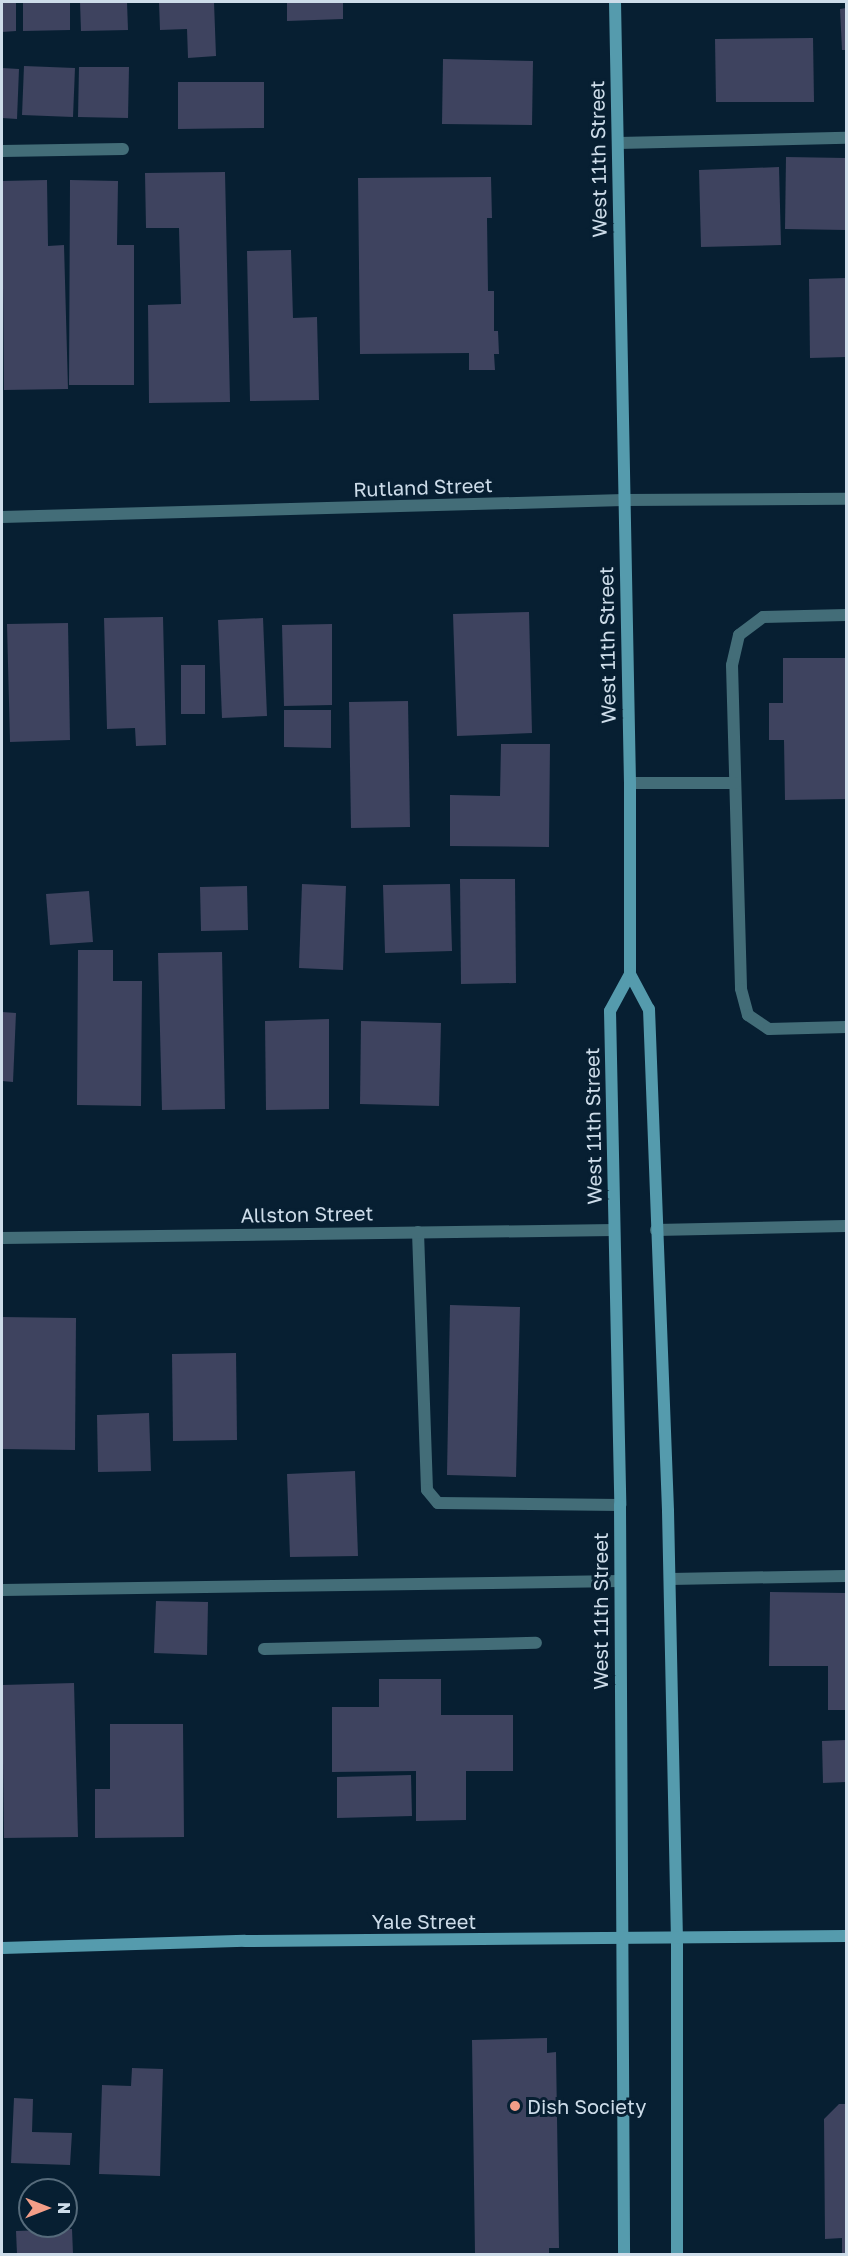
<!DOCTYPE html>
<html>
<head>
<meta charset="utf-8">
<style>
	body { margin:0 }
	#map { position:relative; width:848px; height:2256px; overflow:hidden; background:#071f32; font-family:"Golos Text",sans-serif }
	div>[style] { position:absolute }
	.building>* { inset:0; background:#3e435f }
	.service>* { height:12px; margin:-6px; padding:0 6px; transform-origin:6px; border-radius:6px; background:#436d78 }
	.minor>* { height:12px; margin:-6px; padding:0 6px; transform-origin:6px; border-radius:6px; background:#436d78 }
	.secondary>* { height:12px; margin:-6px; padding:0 6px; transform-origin:6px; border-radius:6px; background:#559bad }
	.dots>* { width:16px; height:16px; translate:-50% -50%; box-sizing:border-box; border:3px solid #071f32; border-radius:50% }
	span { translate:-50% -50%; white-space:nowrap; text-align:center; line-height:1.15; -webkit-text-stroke:6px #071f32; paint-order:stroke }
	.street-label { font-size:20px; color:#cddce9 }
	.poi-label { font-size:20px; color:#cddce9 }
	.left { translate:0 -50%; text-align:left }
	.frame { position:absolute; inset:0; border:3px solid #cddce9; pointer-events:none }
	.north { position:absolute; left:18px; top:2178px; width:60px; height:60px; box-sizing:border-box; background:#071f32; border:2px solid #566b7b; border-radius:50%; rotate:90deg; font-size:16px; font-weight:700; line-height:24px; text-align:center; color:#cddce9 }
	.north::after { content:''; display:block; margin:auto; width:21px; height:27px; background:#f49e88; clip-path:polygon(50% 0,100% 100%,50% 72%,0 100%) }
</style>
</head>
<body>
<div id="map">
	<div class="building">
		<div style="clip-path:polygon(2px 2px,16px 2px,16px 31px,2px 32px)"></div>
		<div style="clip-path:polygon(23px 2px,70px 2px,70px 30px,23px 31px)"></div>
		<div style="clip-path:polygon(80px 2px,127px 2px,128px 30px,81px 31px)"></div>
		<div style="clip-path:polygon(159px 2px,214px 2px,216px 56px,188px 58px,187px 29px,160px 30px)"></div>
		<div style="clip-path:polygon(287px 2px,343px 2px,343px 19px,287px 21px)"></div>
		<div style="clip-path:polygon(846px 8px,846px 50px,842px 50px,840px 9px)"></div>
		<div style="clip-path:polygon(813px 38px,814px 102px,716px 102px,715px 39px)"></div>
		<div style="clip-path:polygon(443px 59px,533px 61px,532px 125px,442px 124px)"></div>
		<div style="clip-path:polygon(24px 66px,75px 68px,73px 117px,22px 115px)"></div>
		<div style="clip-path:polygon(79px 67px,129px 67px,128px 118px,78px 117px)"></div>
		<div style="clip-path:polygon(2px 68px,19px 69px,17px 119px,2px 118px)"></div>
		<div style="clip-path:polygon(178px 82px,264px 82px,264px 128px,178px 129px)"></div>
		<div style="clip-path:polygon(786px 157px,846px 158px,846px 230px,785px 229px)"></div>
		<div style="clip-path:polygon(779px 167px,781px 245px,701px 247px,699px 170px)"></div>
		<div style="clip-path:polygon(225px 172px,230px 402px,149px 403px,148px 305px,181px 304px,179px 228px,146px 228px,145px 173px)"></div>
		<div style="clip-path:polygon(491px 177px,492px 218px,487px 218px,488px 291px,494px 291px,494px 331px,498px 331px,499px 354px,494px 354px,495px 370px,469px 370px,469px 353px,360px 354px,358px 178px)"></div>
		<div style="clip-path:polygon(47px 180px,48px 246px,64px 245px,68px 389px,4px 390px,2px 181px)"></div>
		<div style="clip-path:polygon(70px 180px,118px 181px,117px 245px,134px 245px,134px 385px,69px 385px)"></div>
		<div style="clip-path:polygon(291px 250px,293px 318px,317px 317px,319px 400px,250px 401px,247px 251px)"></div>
		<div style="clip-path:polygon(846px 278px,846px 357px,810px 358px,809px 279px)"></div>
		<div style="clip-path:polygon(529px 612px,532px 733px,457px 736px,453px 614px)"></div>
		<div style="clip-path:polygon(163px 617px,166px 745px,136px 746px,135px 728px,107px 729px,104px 618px)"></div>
		<div style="clip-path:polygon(263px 618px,267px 716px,222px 718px,218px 620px)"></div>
		<div style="clip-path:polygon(68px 623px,70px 740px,10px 742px,7px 624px)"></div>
		<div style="clip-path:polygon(332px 624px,332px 705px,284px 706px,282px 625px)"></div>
		<div style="clip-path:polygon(783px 658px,846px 658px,846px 799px,785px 800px,784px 740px,769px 740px,769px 703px,783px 703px)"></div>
		<div style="clip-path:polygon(181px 665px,205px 665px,205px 714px,181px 714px)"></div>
		<div style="clip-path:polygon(408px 701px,410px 827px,351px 828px,349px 702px)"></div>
		<div style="clip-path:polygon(284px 710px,331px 710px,331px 748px,284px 747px)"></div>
		<div style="clip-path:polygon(501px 744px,550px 744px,549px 847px,450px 846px,450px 795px,500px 796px)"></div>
		<div style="clip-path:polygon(460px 879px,515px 879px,516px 983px,461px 984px)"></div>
		<div style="clip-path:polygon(302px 884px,346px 886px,343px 970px,299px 968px)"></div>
		<div style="clip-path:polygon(450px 884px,452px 951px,385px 953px,383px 885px)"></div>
		<div style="clip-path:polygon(247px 886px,248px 930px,201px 931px,200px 887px)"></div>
		<div style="clip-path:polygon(89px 891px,93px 942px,50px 945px,46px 894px)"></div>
		<div style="clip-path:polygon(78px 950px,113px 950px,113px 981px,142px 981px,141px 1106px,77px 1105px)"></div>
		<div style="clip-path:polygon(222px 952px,225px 1109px,162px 1110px,158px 953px)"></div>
		<div style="clip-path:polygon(2px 1012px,16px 1013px,13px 1082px,2px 1081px)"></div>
		<div style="clip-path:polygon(329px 1019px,329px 1109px,266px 1110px,265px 1021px)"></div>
		<div style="clip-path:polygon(361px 1021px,441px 1023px,439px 1106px,360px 1104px)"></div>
		<div style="clip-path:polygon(450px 1305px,520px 1307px,516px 1477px,447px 1475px)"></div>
		<div style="clip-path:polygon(2px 1317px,76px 1318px,75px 1450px,2px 1449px)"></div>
		<div style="clip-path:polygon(236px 1353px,237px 1440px,173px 1441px,172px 1354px)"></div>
		<div style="clip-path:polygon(149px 1413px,151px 1471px,98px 1472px,97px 1415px)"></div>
		<div style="clip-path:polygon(355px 1471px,358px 1556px,290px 1557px,287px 1474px)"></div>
		<div style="clip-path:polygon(770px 1592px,846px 1593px,846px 1710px,828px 1710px,828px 1666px,769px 1666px)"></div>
		<div style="clip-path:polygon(156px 1601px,208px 1602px,207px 1655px,154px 1653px)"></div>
		<div style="clip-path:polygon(379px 1679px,441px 1679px,441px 1715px,513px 1715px,513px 1771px,466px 1771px,466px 1820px,416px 1821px,416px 1771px,332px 1772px,332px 1707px,379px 1707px)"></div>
		<div style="clip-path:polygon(74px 1683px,78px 1837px,4px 1838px,2px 1685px)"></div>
		<div style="clip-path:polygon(110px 1724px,183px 1724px,184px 1837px,95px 1838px,95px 1789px,110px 1789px)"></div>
		<div style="clip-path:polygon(846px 1740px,846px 1782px,823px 1783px,822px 1741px)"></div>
		<div style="clip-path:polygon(411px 1775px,412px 1816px,337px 1818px,337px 1777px)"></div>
		<div style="clip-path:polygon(547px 2038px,547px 2053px,556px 2052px,559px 2248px,549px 2248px,549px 2254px,475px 2254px,472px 2040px)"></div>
		<div style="clip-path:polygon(132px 2068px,163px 2069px,160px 2176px,99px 2174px,102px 2085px,131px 2086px)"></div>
		<div style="clip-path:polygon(14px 2098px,33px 2099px,32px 2132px,72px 2133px,70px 2165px,11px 2163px)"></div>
		<div style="clip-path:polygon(839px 2104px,846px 2104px,846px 2254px,842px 2254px,842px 2238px,825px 2239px,824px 2119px)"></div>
		<div style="clip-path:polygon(72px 2229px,73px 2254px,17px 2254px,16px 2231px)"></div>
	</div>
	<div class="service">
		<div style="left:618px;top:143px;width:228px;rotate:-1.3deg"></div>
		<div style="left:2px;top:151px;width:121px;rotate:-0.9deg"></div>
		<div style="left:846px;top:615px;width:83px;rotate:178.6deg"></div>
		<div style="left:763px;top:617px;width:30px;rotate:143deg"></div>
		<div style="left:739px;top:635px;width:31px;rotate:103deg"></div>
		<div style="left:732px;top:665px;width:324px;rotate:88.4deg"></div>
		<div style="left:741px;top:989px;width:27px;rotate:75deg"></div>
		<div style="left:748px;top:1015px;width:25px;rotate:34deg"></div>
		<div style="left:769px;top:1029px;width:77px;rotate:-1.5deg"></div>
		<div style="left:630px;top:783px;width:105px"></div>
		<div style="left:418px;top:1232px;width:258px;rotate:88deg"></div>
		<div style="left:427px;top:1490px;width:17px;rotate:50deg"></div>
		<div style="left:438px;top:1503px;width:182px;rotate:0.6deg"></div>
		<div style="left:670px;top:1579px;width:176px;rotate:-1deg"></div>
		<div style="left:2px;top:1590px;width:618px;rotate:-0.83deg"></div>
		<div style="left:264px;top:1649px;width:272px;rotate:-1.3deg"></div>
	</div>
	<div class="minor">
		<div style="left:2px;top:517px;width:622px;rotate:-1.57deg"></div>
		<div style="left:624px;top:500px;width:222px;rotate:-0.3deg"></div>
		<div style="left:656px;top:1230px;width:190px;rotate:-1.2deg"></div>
		<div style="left:2px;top:1238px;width:612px;rotate:-0.75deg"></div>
	</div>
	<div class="secondary">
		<div style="left:615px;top:2px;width:781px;rotate:88.9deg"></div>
		<div style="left:630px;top:783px;width:191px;rotate:90deg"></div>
		<div style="left:630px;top:974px;width:42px;rotate:118.4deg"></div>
		<div style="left:610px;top:1011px;width:494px;rotate:88.8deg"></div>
		<div style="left:620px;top:1505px;width:749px;rotate:89.69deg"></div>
		<div style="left:630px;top:974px;width:40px;rotate:62deg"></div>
		<div style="left:649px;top:1009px;width:502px;rotate:87.83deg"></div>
		<div style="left:668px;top:1511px;width:428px;rotate:88.8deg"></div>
		<div style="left:677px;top:1939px;width:315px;rotate:90deg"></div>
		<div style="left:2px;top:1948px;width:243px;rotate:-1.7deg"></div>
		<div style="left:245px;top:1941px;width:601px;rotate:-0.48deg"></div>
	</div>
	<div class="dots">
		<div style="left:515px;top:2106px;background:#f49e88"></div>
	</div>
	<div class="street-label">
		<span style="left:598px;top:159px;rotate:-91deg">West 11th Street</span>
		<span style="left:423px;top:487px;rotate:-2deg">Rutland Street</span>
		<span style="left:607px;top:645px;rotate:-91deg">West 11th Street</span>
		<span style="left:593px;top:1126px;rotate:-91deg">West 11th Street</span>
		<span style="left:307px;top:1214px;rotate:-1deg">Allston Street</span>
		<span style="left:600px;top:1611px;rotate:-90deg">West 11th Street</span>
		<span style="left:424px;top:1921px">Yale Street</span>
	</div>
	<div class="poi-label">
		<span class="left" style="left:527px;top:2106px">Dish Society</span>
	</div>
	<div class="frame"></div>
	<div class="north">N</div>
</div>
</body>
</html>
